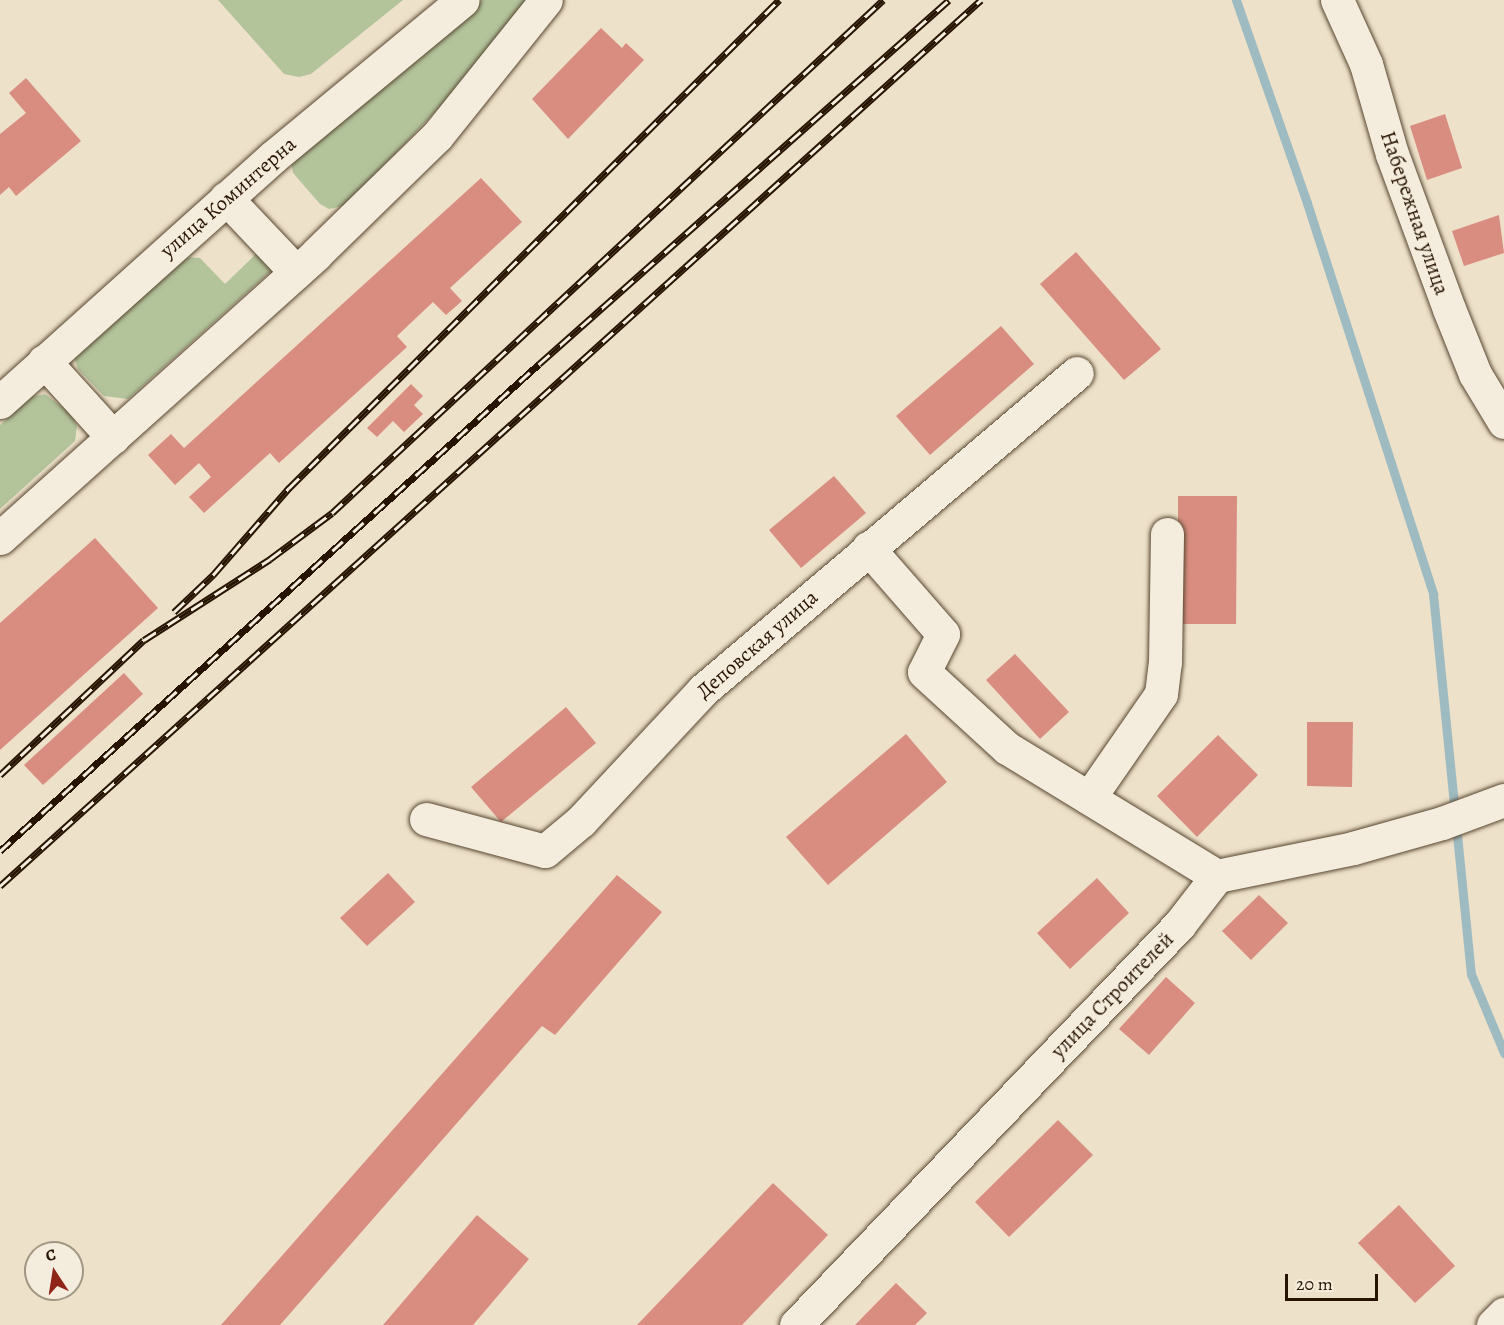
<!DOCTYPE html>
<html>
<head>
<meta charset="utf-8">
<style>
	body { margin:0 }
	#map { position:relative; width:1504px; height:1325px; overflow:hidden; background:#eee1c9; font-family:Alegreya,serif }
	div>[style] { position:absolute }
	.green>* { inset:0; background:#b3c49b }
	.stream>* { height:9px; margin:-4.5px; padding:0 4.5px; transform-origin:4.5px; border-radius:4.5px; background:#9ebbc1 }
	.building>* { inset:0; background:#d98d81 }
	.roads { filter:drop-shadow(0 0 2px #584732) drop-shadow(0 0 2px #584732) }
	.minor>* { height:33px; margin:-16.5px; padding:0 16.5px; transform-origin:16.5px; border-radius:16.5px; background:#f4ecdc }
	.rail>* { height:7px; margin-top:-3.5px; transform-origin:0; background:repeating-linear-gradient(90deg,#f4ecdc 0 14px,#261400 0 28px); box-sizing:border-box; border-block:2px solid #261400 }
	span { translate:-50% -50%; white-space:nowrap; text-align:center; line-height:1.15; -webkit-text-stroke:4.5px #f4ecdc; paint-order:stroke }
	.street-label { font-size:21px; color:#261400 }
	.north { position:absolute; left:24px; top:1241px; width:60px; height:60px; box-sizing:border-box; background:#f4ecdc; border:2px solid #a29684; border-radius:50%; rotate:348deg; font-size:16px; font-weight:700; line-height:24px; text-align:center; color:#261400 }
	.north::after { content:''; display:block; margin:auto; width:21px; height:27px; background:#8f2418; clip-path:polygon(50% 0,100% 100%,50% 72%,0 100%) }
	.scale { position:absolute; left:1285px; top:1274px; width:93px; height:27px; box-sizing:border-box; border:3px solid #261400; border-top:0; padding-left:8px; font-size:18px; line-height:21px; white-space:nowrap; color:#261400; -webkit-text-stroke:4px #f4ecdc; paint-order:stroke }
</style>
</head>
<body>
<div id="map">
	<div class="green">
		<div style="clip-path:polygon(218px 0,403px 0,311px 74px,299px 77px,284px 74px)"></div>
		<div style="clip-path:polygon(482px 0,527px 0,468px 77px,347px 205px,329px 209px,320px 204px,293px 173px,290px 155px)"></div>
		<div style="clip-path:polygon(263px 253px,272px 265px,270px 272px,128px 399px,104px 396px,78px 369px,74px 357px,184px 257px,200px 258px,225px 284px,256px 254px)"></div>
		<div style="clip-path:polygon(45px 394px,71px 414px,77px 426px,75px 441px,0 509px,0 425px,30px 397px)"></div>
	</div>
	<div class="stream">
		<div style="left:1236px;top:0;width:215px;rotate:70.7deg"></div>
		<div style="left:1307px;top:203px;width:411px;rotate:72.1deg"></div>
		<div style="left:1433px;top:594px;width:382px;rotate:84.3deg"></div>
		<div style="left:1471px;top:974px;width:86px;rotate:67.3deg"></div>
	</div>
	<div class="building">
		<div style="clip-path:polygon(601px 28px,622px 48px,626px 43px,644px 60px,568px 139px,532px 99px)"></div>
		<div style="clip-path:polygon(26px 78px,81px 141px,16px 196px,9px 187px,0 195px,0 134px,26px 113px,9px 93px)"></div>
		<div style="clip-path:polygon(1445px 114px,1462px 168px,1427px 180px,1410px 126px)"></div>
		<div style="clip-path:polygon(481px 178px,522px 222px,450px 288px,462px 301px,446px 315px,433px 302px,397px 336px,407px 347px,279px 463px,270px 453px,204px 513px,189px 497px,211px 477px,199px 463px,175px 485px,148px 455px,171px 434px,184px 448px)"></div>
		<div style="clip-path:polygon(1499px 215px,1504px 253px,1464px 266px,1452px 231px)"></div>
		<div style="clip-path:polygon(1076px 252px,1161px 349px,1124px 380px,1040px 284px)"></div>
		<div style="clip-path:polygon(1001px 326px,1034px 364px,930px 455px,896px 416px)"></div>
		<div style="clip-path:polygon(411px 384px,423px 396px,414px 405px,423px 414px,404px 432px,393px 421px,377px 437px,367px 428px)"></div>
		<div style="clip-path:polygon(834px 476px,866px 513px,801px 568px,769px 530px)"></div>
		<div style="clip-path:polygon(1178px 496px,1237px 496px,1236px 624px,1178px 624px)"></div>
		<div style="clip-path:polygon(95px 538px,158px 608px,0 750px,0 623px)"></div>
		<div style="clip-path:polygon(1015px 654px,1069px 712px,1040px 739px,986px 680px)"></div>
		<div style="clip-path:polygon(124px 673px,143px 694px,43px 785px,24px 765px)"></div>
		<div style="clip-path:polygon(566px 707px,596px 743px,501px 822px,471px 787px)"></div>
		<div style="clip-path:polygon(1307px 722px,1353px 722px,1352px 787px,1307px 786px)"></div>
		<div style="clip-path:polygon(906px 734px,947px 782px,828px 885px,786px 837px)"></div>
		<div style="clip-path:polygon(1218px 735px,1258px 775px,1197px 837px,1157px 796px)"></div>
		<div style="clip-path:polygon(388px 873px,415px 902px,367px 946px,340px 918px)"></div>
		<div style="clip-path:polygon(617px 875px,662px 912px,555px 1035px,542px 1026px,280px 1325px,221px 1325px)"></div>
		<div style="clip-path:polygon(1097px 878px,1129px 913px,1070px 969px,1037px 933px)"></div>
		<div style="clip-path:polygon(1259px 895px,1288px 923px,1251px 960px,1222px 931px)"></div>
		<div style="clip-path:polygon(1166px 977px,1195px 1003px,1149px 1055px,1119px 1029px)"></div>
		<div style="clip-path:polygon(1058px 1120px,1093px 1155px,1009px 1237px,975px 1202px)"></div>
		<div style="clip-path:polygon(773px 1183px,828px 1235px,742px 1325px,637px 1325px)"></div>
		<div style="clip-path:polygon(1399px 1205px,1455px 1266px,1415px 1303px,1358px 1243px)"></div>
		<div style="clip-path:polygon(477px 1215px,529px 1259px,473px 1325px,383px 1325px)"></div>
		<div style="clip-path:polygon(896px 1283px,927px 1313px,915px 1325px,855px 1325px)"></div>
	</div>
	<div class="roads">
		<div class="minor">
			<div style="left:1337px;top:0;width:70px;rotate:65.6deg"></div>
			<div style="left:1366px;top:64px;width:94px;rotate:73.9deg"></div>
			<div style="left:1392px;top:154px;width:165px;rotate:69.8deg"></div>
			<div style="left:1449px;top:309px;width:70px;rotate:68.2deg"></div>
			<div style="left:1475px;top:374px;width:56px;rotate:58.9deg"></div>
			<div style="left:226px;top:198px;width:102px;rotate:46.6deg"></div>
			<div style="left:44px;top:361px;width:103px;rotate:47.8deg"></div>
			<div style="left:0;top:402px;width:367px;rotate:-41.9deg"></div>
			<div style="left:273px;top:157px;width:246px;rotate:-39.6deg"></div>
			<div style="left:0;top:538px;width:425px;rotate:-41.9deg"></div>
			<div style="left:316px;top:254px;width:169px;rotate:-44.3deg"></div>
			<div style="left:437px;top:136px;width:174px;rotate:-51.3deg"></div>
			<div style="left:868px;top:548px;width:114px;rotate:48.9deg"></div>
			<div style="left:943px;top:634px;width:42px;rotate:116.6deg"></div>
			<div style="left:924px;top:672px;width:113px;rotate:42.5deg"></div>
			<div style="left:1007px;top:748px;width:246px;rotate:31.4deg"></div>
			<div style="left:1089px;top:798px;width:126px;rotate:-55.3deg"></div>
			<div style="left:1161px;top:694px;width:32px;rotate:-83deg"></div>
			<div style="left:1165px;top:662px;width:128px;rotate:-89.1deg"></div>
			<div style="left:426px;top:819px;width:123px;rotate:15.1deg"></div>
			<div style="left:545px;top:851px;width:47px;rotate:-39.8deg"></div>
			<div style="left:581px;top:821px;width:179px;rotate:-47deg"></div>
			<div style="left:703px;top:690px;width:490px;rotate:-40.3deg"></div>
			<div style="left:796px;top:1325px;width:554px;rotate:-46.24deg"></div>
			<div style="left:1179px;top:925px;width:62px;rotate:-52.2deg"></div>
			<div style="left:1217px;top:876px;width:139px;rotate:-11.6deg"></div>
			<div style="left:1353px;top:848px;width:92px;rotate:-15.7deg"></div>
			<div style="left:1442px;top:823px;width:66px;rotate:-20.4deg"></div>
			<div style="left:1493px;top:1325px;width:16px;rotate:-45deg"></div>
		</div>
	</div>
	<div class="rail">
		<div style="left:174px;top:612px;width:54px;rotate:-43.5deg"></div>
		<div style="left:213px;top:575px;width:116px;rotate:-48.9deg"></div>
		<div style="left:289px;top:488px;width:692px;rotate:-44.88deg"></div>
		<div style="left:0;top:775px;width:197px;rotate:-43.2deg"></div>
		<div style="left:144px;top:640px;width:150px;rotate:-32.7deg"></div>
		<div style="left:270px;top:559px;width:77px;rotate:-36.6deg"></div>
		<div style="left:332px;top:513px;width:753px;rotate:-42.95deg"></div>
		<div style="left:0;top:851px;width:726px;rotate:-42.1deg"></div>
		<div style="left:539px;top:364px;width:548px;rotate:-41.6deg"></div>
		<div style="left:0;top:886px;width:1322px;rotate:-42.09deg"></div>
	</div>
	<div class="street-label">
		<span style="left:228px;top:197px;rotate:-41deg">улица Коминтерна</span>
		<span style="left:1415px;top:213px;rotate:71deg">Набережная улица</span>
		<span style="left:757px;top:644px;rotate:-41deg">Деповская улица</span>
		<span style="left:1112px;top:995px;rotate:-46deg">улица Строителей</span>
	</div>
	<div class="north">С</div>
	<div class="scale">20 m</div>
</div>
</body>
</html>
